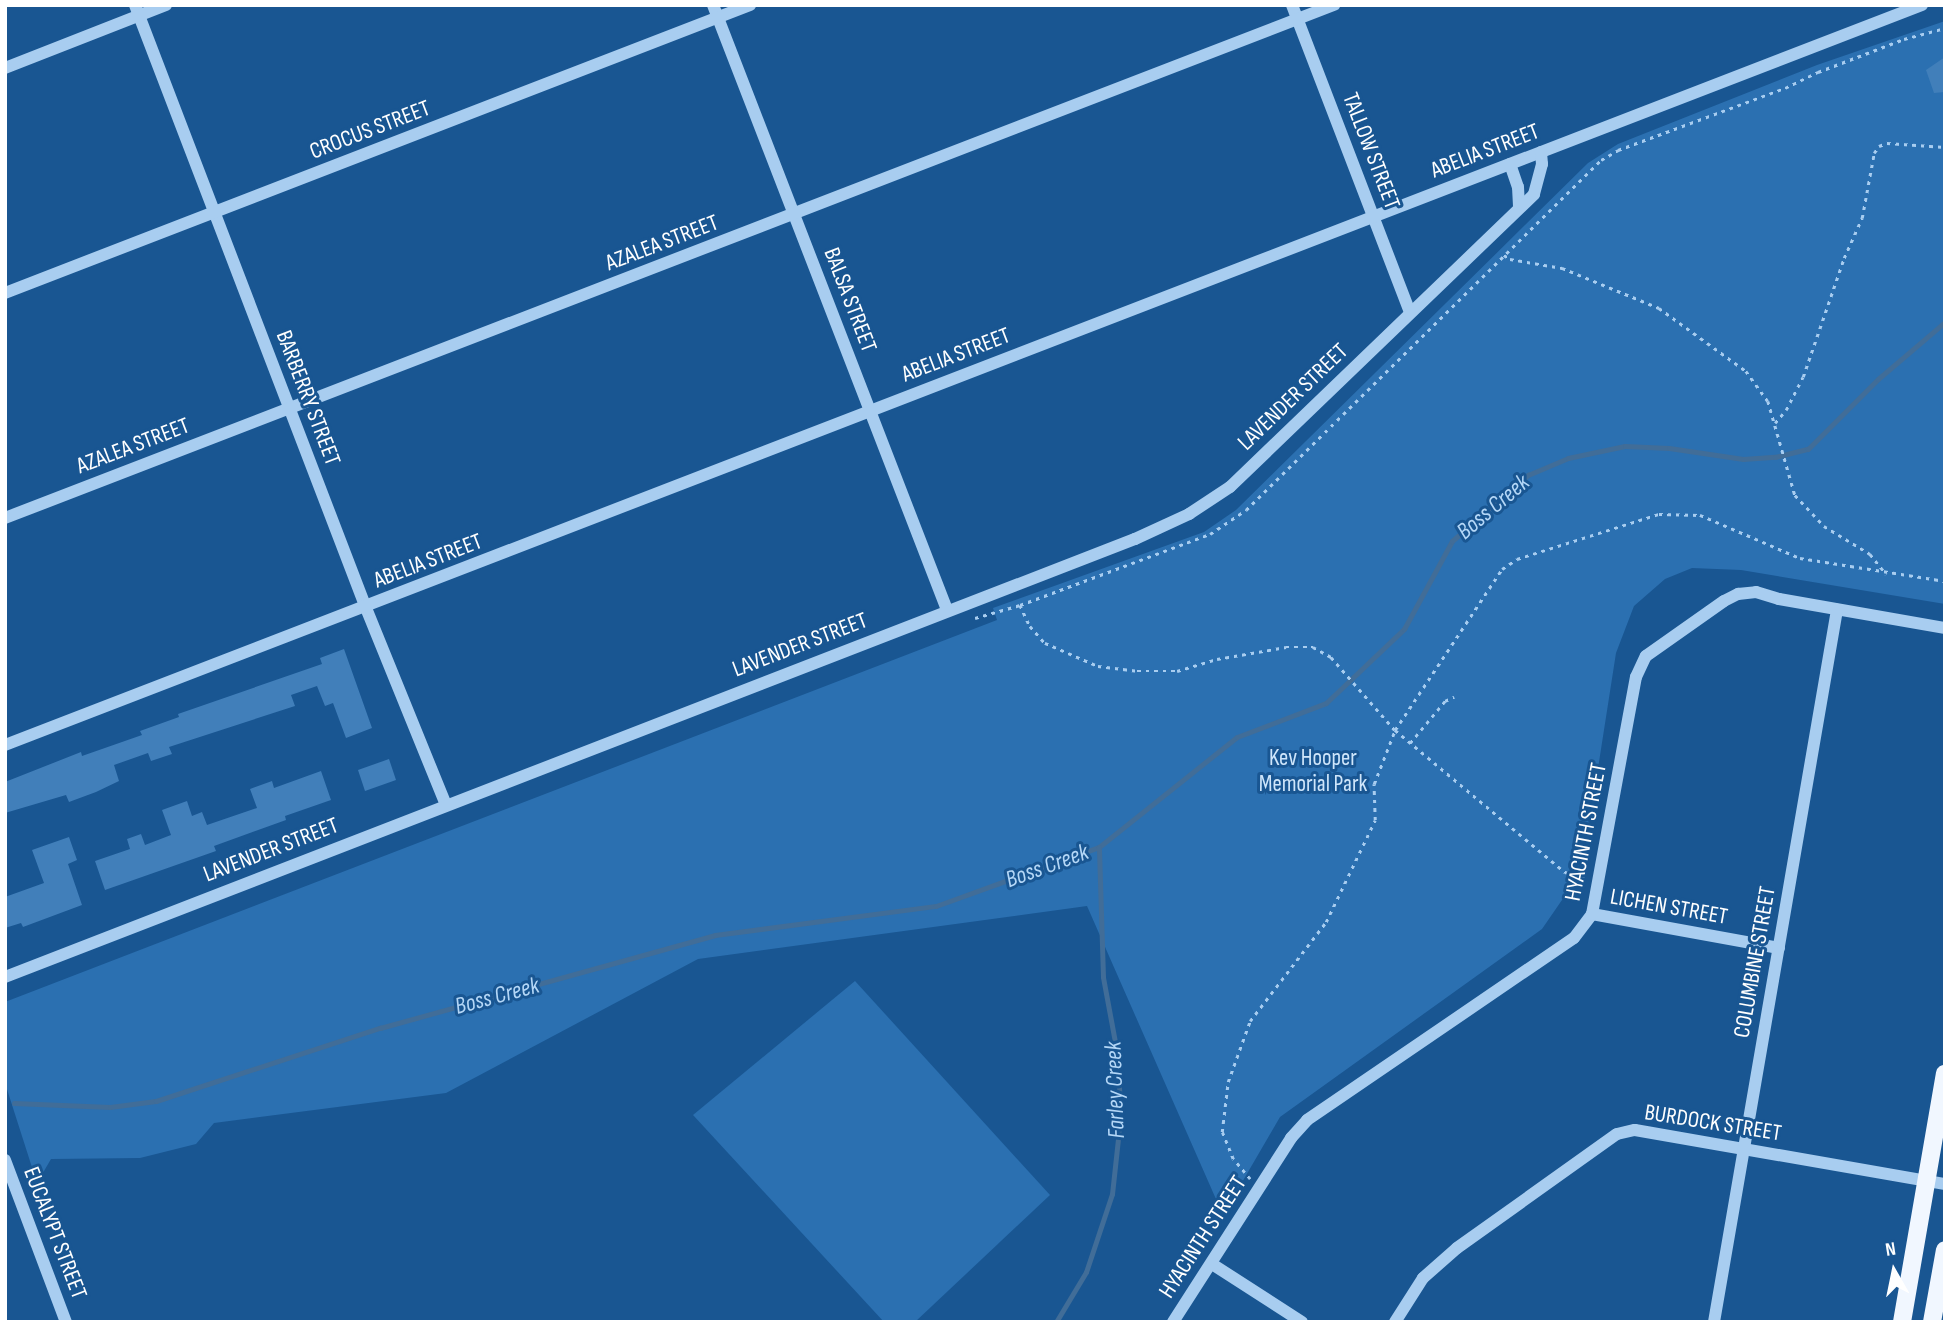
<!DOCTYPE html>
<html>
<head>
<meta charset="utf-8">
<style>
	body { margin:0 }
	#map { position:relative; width:1950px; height:1327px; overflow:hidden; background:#195692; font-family:"Sofia Sans Condensed",sans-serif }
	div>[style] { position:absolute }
	.green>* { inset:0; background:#2b70b1 }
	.stream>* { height:5px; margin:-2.5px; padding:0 2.5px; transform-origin:2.5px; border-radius:2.5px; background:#416d98 }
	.building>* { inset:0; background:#417fba }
	.path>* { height:2.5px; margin-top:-1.25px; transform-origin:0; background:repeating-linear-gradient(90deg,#a8cdf0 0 3.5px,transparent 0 8.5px) }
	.minor>* { height:12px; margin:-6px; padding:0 6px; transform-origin:6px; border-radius:6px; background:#a8cdf0 }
	.major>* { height:18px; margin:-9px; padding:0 9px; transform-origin:9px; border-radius:9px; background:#f1f7ff }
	span { translate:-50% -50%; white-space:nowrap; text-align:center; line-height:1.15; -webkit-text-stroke:6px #195692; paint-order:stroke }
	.street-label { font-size:23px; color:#fff }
	.park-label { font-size:23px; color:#cfe6fb }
	.water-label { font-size:24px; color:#b4d7f7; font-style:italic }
	.frame { position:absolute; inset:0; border:7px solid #fff; pointer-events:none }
	.north { position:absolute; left:1859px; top:1236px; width:70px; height:70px; -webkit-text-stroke:5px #195692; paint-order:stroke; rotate:351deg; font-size:19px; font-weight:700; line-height:28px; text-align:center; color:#fff }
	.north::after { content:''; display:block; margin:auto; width:24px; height:32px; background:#fff; clip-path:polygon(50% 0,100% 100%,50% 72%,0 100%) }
</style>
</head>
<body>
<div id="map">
	<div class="green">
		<div style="clip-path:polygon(1945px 21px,1945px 604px,1741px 570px,1692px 568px,1665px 579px,1634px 606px,1616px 653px,1582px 871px,1542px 929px,1280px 1117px,1223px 1215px,1087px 906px,698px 959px,446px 1093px,214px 1123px,196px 1144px,140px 1158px,51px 1159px,37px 1183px,5px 1083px,5px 1002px,997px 620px,993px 608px,1204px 532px,1236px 510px,1588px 163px,1618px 144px,1817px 65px)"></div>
		<div style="clip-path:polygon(855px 981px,1050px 1195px,915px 1322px,884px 1322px,693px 1115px)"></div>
	</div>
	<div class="stream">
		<div style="left:14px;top:1103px;width:96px;rotate:2.4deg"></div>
		<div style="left:110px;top:1107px;width:46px;rotate:-7.4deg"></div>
		<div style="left:156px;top:1101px;width:236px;rotate:-18.1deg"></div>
		<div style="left:380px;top:1028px;width:348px;rotate:-15.5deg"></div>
		<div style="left:715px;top:935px;width:223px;rotate:-7.5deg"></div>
		<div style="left:936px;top:906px;width:173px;rotate:-19.9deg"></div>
		<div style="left:1099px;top:847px;width:176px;rotate:-38.6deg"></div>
		<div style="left:1237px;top:737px;width:95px;rotate:-20.9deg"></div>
		<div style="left:1326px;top:703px;width:108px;rotate:-43.5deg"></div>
		<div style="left:1404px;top:629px;width:100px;rotate:-61.4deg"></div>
		<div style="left:1452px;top:541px;width:101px;rotate:-41deg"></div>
		<div style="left:1528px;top:475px;width:43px;rotate:-23deg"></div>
		<div style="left:1568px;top:458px;width:58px;rotate:-11.9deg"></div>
		<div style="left:1625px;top:446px;width:44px;rotate:2.6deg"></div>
		<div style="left:1669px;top:448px;width:75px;rotate:8.5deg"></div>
		<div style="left:1743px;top:459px;width:32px;rotate:-4deg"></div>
		<div style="left:1775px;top:457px;width:34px;rotate:-14deg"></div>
		<div style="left:1808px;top:449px;width:99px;rotate:-45deg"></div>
		<div style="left:1878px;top:379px;width:88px;rotate:-40.4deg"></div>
		<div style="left:1056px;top:1322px;width:58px;rotate:-59deg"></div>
		<div style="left:1086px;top:1272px;width:82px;rotate:-71.6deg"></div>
		<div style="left:1112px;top:1194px;width:83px;rotate:-83.8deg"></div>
		<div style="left:1121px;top:1111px;width:69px;rotate:-95deg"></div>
		<div style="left:1115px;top:1042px;width:66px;rotate:-100.5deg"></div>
		<div style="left:1103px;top:977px;width:130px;rotate:-91.8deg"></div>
	</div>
	<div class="building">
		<div style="clip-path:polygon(1945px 57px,1945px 92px,1934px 93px,1926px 70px)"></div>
		<div style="clip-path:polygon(344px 649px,372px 728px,346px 738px,333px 703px,325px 706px,317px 686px,291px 695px,295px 706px,169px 747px,172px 754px,151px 761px,148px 753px,114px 765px,119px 781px,96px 792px,69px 802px,66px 795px,5px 813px,5px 782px,81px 752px,82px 756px,142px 735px,140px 731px,179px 717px,178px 714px,322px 664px,320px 658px)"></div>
		<div style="clip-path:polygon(389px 759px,396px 780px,365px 791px,358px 770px)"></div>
		<div style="clip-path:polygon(321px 771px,331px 800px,285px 816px,286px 820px,214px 846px,216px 851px,105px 890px,95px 861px,130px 849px,127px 839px,141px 834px,145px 845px,171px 835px,162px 810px,187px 801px,192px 816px,202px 812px,207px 825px,257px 808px,250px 789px,272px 781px,274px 788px)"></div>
		<div style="clip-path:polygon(69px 837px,77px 860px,68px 864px,82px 905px,23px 927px,21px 923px,5px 928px,5px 897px,44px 883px,32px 850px)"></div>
	</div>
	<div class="path">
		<div style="left:1504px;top:255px;width:7px;rotate:34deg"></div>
		<div style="left:1510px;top:259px;width:53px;rotate:9.8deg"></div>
		<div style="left:1562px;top:268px;width:105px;rotate:22.4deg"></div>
		<div style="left:1659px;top:308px;width:107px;rotate:35.9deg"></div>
		<div style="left:1746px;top:371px;width:37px;rotate:54deg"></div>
		<div style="left:1768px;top:401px;width:98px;rotate:74deg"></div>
		<div style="left:1795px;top:495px;width:42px;rotate:46.9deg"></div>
		<div style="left:1824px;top:526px;width:54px;rotate:31.3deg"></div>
		<div style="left:1870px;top:554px;width:26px;rotate:51deg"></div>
		<div style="left:1775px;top:423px;width:17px;rotate:-50deg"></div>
		<div style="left:1786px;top:410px;width:37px;rotate:-63deg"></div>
		<div style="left:1803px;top:377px;width:126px;rotate:-71deg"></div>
		<div style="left:1844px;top:258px;width:44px;rotate:-65.8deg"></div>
		<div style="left:1862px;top:218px;width:66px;rotate:-79.5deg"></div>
		<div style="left:1874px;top:153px;width:9px;rotate:-54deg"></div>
		<div style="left:1879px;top:146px;width:9px;rotate:-21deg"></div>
		<div style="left:1887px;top:143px;width:58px;rotate:3.9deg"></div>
		<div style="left:1020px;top:605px;width:203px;rotate:-20.5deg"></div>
		<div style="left:1210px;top:534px;width:43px;rotate:-33.7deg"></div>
		<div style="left:1246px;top:510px;width:499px;rotate:-44.6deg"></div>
		<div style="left:1601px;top:160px;width:20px;rotate:-30deg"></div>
		<div style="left:1618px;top:150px;width:178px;rotate:-20.4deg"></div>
		<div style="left:1785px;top:88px;width:37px;rotate:-26deg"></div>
		<div style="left:1818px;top:72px;width:92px;rotate:-21deg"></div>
		<div style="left:1904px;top:39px;width:42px;rotate:-15deg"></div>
		<div style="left:975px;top:618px;width:47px;rotate:-16.1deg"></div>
		<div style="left:1020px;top:605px;width:23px;rotate:65deg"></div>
		<div style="left:1030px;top:626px;width:23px;rotate:49deg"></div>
		<div style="left:1045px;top:643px;width:58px;rotate:23.5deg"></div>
		<div style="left:1098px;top:666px;width:39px;rotate:7deg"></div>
		<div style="left:1137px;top:671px;width:40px"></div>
		<div style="left:1177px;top:671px;width:42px;rotate:-16.7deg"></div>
		<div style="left:1217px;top:659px;width:70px;rotate:-9.9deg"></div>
		<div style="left:1286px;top:647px;width:27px"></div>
		<div style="left:1313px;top:647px;width:21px;rotate:29deg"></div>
		<div style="left:1331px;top:657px;width:97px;rotate:48.8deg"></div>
		<div style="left:1395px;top:730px;width:222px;rotate:39.9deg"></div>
		<div style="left:1565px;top:872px;width:20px;rotate:15deg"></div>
		<div style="left:1410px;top:743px;width:55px;rotate:-50.2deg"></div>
		<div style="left:1445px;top:701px;width:10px;rotate:-24deg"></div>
		<div style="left:1250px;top:1179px;width:26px;rotate:-130deg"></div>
		<div style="left:1233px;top:1159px;width:29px;rotate:-112deg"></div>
		<div style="left:1222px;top:1132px;width:50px;rotate:-83.2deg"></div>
		<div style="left:1228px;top:1082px;width:65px;rotate:-70.2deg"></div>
		<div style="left:1250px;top:1021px;width:125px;rotate:-52.5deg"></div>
		<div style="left:1326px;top:922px;width:113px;rotate:-64.3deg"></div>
		<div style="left:1375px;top:820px;width:36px;rotate:-92deg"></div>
		<div style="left:1374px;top:784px;width:58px;rotate:-68.7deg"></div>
		<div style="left:1395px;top:730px;width:193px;rotate:-56.4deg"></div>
		<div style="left:1502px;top:569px;width:18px;rotate:-34deg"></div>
		<div style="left:1517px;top:559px;width:149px;rotate:-17.6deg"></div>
		<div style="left:1659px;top:514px;width:41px;rotate:1.4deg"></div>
		<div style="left:1700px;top:515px;width:109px;rotate:23.3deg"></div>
		<div style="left:1800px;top:558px;width:147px;rotate:9deg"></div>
	</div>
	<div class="minor">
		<div style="left:135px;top:5px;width:646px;rotate:69.04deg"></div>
		<div style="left:366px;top:608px;width:213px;rotate:67.9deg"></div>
		<div style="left:713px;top:5px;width:649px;rotate:68.85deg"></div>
		<div style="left:1292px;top:5px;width:329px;rotate:69deg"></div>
		<div style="left:5px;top:68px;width:173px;rotate:-21.4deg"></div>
		<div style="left:1510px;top:164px;width:24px;rotate:71deg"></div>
		<div style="left:1518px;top:187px;width:21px;rotate:87deg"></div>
		<div style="left:5px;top:293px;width:799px;rotate:-21.14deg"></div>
		<div style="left:5px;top:518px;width:1425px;rotate:-21.11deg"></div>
		<div style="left:5px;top:745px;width:2055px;rotate:-21.11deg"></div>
		<div style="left:1592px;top:914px;width:190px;rotate:10.3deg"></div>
		<div style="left:5px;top:977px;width:1212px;rotate:-21.19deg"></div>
		<div style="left:1135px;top:539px;width:60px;rotate:-24.8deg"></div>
		<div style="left:1189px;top:514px;width:49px;rotate:-33.4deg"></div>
		<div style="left:1230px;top:487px;width:422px;rotate:-43.9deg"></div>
		<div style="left:1534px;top:194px;width:31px;rotate:-75deg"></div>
		<div style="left:1542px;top:164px;width:12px;rotate:-95deg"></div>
		<div style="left:5px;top:1160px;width:173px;rotate:69.4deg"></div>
		<div style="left:1212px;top:1264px;width:107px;rotate:32.8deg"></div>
		<div style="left:1173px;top:1322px;width:219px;rotate:-57.3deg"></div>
		<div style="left:1291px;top:1138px;width:24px;rotate:-48deg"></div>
		<div style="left:1307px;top:1120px;width:323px;rotate:-34.3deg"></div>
		<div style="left:1574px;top:938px;width:30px;rotate:-53deg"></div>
		<div style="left:1592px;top:914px;width:241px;rotate:-79.5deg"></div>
		<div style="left:1636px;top:677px;width:23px;rotate:-65deg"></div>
		<div style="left:1646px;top:656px;width:95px;rotate:-35.2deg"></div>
		<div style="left:1724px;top:601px;width:16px;rotate:-27deg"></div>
		<div style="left:1738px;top:594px;width:18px;rotate:-6deg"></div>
		<div style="left:1756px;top:592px;width:24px;rotate:17deg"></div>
		<div style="left:1779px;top:599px;width:169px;rotate:9.9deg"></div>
		<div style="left:1395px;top:1322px;width:52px;rotate:-57.5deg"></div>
		<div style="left:1423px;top:1278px;width:45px;rotate:-41.4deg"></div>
		<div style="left:1457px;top:1248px;width:196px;rotate:-35.5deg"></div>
		<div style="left:1617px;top:1134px;width:18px;rotate:-13deg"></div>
		<div style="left:1635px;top:1130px;width:315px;rotate:9.9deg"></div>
		<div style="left:1714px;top:1322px;width:723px;rotate:-80.2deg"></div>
	</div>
	<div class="major">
		<div style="left:1902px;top:1322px;width:252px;rotate:-80.2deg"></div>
		<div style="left:1932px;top:1322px;width:73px;rotate:-79.8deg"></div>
	</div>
	<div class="street-label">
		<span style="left:370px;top:130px;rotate:-21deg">CROCUS STREET</span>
		<span style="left:1371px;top:151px;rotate:69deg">TALLOW STREET</span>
		<span style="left:1485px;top:151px;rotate:-21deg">ABELIA STREET</span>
		<span style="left:662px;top:243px;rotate:-21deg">AZALEA STREET</span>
		<span style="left:850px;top:300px;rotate:69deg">BALSA STREET</span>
		<span style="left:956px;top:355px;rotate:-21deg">ABELIA STREET</span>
		<span style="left:1293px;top:397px;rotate:-44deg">LAVENDER STREET</span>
		<span style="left:308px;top:398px;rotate:69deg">BARBERRY STREET</span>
		<span style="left:133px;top:446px;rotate:-21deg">AZALEA STREET</span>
		<span style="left:428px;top:561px;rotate:-21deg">ABELIA STREET</span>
		<span style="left:800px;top:645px;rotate:-21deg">LAVENDER STREET</span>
		<span style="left:1586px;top:832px;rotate:-79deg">HYACINTH STREET</span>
		<span style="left:271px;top:850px;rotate:-21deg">LAVENDER STREET</span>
		<span style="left:1669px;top:907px;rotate:10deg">LICHEN STREET</span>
		<span style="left:1755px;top:962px;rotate:-80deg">COLUMBINE STREET</span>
		<span style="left:1713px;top:1123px;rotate:9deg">BURDOCK STREET</span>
		<span style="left:55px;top:1233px;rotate:69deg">EUCALYPT STREET</span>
		<span style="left:1203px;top:1237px;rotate:-57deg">HYACINTH STREET</span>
	</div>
	<div class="park-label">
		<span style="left:1313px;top:771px">Kev Hooper<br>Memorial Park</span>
	</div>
	<div class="water-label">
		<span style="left:1493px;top:507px;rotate:-40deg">Boss Creek</span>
		<span style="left:1047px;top:866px;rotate:-20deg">Boss Creek</span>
		<span style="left:497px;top:996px;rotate:-15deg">Boss Creek</span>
		<span style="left:1115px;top:1090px;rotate:-92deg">Farley Creek</span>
	</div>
	<div class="frame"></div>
	<div class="north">N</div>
</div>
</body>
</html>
